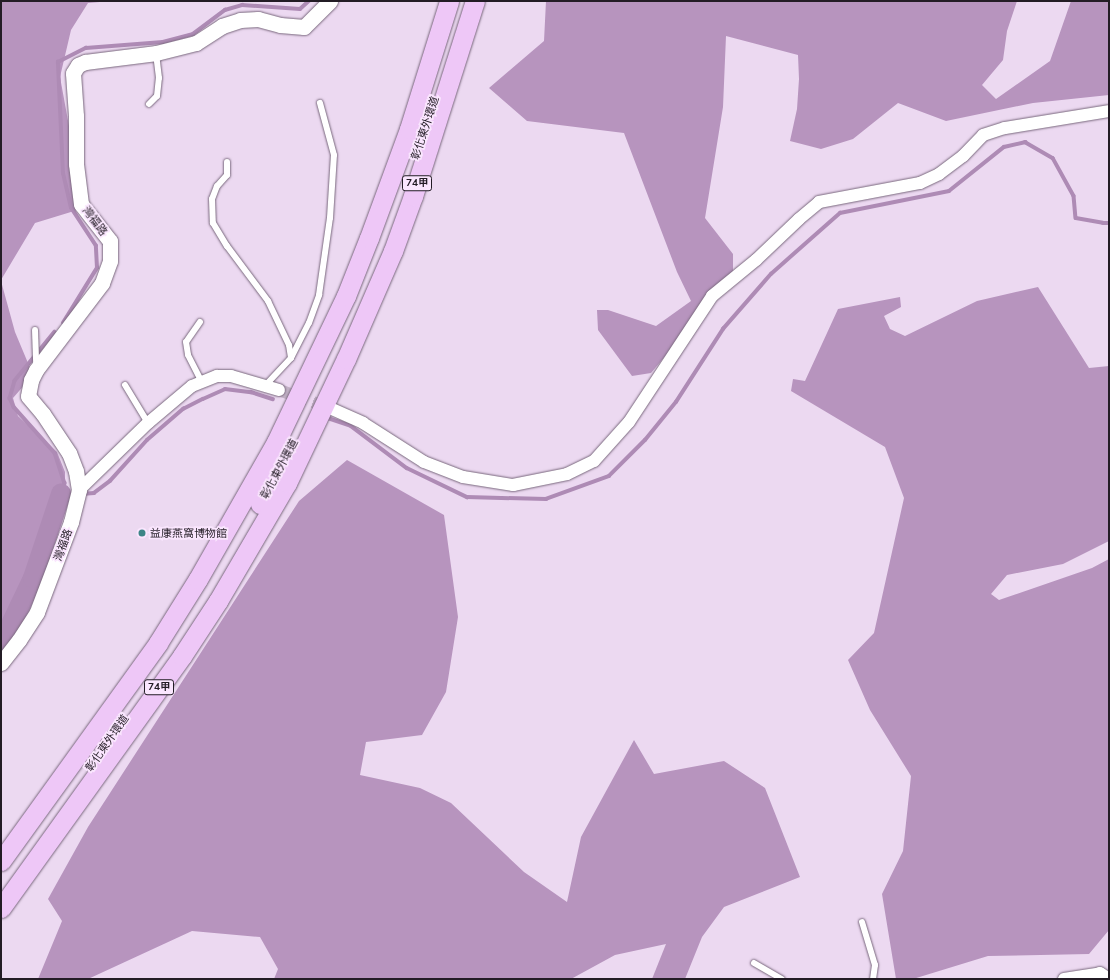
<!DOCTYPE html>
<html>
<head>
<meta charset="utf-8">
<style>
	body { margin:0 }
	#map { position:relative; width:1110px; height:980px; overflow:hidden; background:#ecd9f1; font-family:Mulish,"Noto Sans TC",sans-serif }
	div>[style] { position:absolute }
	.forest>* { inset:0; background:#b794be }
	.stream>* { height:3.5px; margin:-1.75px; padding:0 1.75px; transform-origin:1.75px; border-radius:1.75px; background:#ae8bb5 }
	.river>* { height:20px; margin:-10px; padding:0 10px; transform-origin:10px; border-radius:10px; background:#ae8bb5 }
	.minor-tunnel>* { height:12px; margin-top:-6px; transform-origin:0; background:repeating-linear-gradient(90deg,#c4b3c8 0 12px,transparent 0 18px) }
	.roads { filter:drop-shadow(0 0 1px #79687d) drop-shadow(0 0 1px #79687d) }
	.service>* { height:6px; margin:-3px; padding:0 3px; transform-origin:3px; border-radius:3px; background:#fff }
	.minor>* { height:12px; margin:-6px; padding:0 6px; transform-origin:6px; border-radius:6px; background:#fff }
	.tertiary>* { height:15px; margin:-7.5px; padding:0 7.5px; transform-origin:7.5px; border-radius:7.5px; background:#fff }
	.primary>* { height:19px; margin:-9.5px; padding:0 9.5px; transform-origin:9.5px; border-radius:9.5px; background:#eec7f7 }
	.dots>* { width:11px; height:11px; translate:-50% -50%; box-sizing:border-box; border:2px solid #fae6fe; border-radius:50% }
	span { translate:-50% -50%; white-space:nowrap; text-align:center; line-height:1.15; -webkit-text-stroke:3.5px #fae6fe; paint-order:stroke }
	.shield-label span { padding:1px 3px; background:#fae6fe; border:1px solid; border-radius:3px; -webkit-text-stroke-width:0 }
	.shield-label { font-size:10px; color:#231c25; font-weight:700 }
	.street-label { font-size:11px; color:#231c25 }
	.poi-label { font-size:11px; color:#231c25 }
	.left { translate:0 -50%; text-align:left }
	.frame { position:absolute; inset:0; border:2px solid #231c25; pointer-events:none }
</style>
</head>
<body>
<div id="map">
	<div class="forest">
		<div style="clip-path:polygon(1px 1px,112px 1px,88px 3px,71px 30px,60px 77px,84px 208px,35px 223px,1px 280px)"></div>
		<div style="clip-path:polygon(546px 1px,1017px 1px,1007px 31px,1003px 60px,982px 85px,996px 99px,1050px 61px,1071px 1px,1109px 1px,1109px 95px,1033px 103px,946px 121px,898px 103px,853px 139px,821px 149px,790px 141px,797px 109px,799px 79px,798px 55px,726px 36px,723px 107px,705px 218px,733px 254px,733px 275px,651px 373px,632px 376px,598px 330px,597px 310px,608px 310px,656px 326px,691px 301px,677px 272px,624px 133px,527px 121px,489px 88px,544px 41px)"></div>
		<div style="clip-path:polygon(1px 281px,15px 332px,33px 375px,13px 398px,18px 416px,57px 452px,65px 472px,65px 497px,35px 598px,24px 623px,1px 646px)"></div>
		<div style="clip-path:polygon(1038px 287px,1089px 368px,1109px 366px,1109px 541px,1063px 564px,1007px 575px,991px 594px,999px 600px,1092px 568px,1109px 559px,1109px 930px,1089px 954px,988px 956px,913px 979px,896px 979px,882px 894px,903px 851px,911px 776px,870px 710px,848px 660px,874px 633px,904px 498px,885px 447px,791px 391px,793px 379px,805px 381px,838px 309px,900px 297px,901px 307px,884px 316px,890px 329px,905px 336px,977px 301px)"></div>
		<div style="clip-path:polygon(347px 460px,444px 515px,458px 617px,446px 692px,422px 735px,366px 742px,360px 775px,420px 788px,451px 803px,524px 872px,567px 902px,581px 837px,634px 740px,654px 774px,724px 761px,765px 788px,800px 877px,724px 907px,702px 937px,685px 979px,652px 979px,666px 944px,615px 955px,571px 979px,274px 979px,278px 969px,260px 937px,192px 931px,88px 979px,38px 979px,62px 921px,48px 899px,88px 827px,299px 501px)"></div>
	</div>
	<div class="stream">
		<div style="left:63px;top:323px;width:65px;rotate:-58.3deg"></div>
		<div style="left:97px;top:268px;width:22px;rotate:-93deg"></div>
		<div style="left:96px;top:246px;width:45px;rotate:-123.3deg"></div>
		<div style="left:71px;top:208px;width:35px;rotate:-103deg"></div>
		<div style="left:63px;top:174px;width:112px;rotate:-92.6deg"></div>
		<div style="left:58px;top:62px;width:31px;rotate:-27deg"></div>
		<div style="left:86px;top:48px;width:77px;rotate:-4.5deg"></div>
		<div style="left:163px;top:42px;width:31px;rotate:-15deg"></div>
		<div style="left:193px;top:34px;width:40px;rotate:-37deg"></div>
		<div style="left:225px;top:10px;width:18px;rotate:-16deg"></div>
		<div style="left:242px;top:5px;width:58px;rotate:3.9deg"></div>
		<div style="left:300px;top:9px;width:12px;rotate:-42deg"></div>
		<div style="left:55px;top:332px;width:63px;rotate:129.2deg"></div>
		<div style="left:15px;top:381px;width:18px;rotate:106deg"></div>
		<div style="left:10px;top:398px;width:10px;rotate:66deg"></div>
		<div style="left:14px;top:407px;width:62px;rotate:48.3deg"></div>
		<div style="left:55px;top:453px;width:32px;rotate:72deg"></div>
		<div style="left:65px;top:483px;width:12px;rotate:110deg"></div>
		<div style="left:61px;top:494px;width:14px"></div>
		<div style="left:328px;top:418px;width:24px;rotate:19deg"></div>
		<div style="left:351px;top:426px;width:70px;rotate:36.9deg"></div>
		<div style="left:407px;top:468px;width:67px;rotate:25.8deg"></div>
		<div style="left:467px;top:497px;width:79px;rotate:1.5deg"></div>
		<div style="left:546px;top:499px;width:67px;rotate:-20.1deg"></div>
		<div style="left:609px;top:476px;width:51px;rotate:-45deg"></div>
		<div style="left:645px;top:440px;width:49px;rotate:-50.8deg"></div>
		<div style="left:676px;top:402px;width:87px;rotate:-57.2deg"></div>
		<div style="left:723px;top:329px;width:73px;rotate:-48.9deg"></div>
		<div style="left:771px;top:274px;width:92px;rotate:-41.5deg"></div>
		<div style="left:840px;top:213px;width:111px;rotate:-11.4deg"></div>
		<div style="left:949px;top:191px;width:70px;rotate:-38.7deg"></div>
		<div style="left:1004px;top:147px;width:22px;rotate:-13deg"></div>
		<div style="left:1025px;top:142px;width:32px;rotate:30deg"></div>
		<div style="left:1053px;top:158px;width:43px;rotate:61.1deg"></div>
		<div style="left:1074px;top:196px;width:22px;rotate:85deg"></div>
		<div style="left:1076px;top:218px;width:27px;rotate:10deg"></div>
		<div style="left:1103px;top:223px;width:6px"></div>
		<div style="left:81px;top:494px;width:13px;rotate:-4deg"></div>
		<div style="left:94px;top:493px;width:20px;rotate:-37deg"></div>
		<div style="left:110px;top:481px;width:55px;rotate:-47.9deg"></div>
		<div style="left:147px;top:440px;width:48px;rotate:-40.7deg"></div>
		<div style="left:183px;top:409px;width:22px;rotate:-27deg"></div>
		<div style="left:203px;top:399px;width:24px;rotate:-24deg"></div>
		<div style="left:225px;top:389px;width:26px;rotate:7deg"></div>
		<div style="left:251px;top:392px;width:23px;rotate:18deg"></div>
	</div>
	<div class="river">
		<div style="left:1px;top:645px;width:74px;rotate:-64.5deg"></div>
		<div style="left:33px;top:578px;width:89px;rotate:-71.6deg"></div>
	</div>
	<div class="minor-tunnel">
		<div style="left:279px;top:390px;width:53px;rotate:19.8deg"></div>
	</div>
	<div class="roads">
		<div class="service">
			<div style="left:149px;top:104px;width:11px;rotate:-45deg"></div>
			<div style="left:157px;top:96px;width:18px;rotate:-84deg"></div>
			<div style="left:159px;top:78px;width:25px;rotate:-97deg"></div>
			<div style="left:227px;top:162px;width:13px;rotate:90deg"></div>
			<div style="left:227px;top:175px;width:15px;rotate:132deg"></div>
			<div style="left:217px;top:186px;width:14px;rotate:111deg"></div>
			<div style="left:212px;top:199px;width:24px;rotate:88deg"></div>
			<div style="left:213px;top:223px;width:27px;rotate:59deg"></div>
			<div style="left:227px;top:246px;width:69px;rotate:53.3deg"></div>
			<div style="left:268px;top:301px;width:49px;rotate:64.5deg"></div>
			<div style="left:289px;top:345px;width:13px;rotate:81deg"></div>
			<div style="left:291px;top:358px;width:37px;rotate:133deg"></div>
			<div style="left:200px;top:322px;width:24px;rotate:125deg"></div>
			<div style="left:186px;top:342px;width:13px;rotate:81deg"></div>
			<div style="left:188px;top:355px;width:30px;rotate:63deg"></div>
			<div style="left:35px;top:330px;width:35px;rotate:88deg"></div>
			<div style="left:291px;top:358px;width:39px;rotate:-63deg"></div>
			<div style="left:309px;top:323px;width:30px;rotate:-70deg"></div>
			<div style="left:319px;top:295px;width:78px;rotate:-81.9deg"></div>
			<div style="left:330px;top:218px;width:63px;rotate:-86.4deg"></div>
			<div style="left:334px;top:155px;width:54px;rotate:-105.1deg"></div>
			<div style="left:125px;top:385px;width:44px;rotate:58.8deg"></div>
			<div style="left:862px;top:922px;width:45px;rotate:73.2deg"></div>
			<div style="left:875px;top:965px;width:14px;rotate:98deg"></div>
			<div style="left:754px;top:963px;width:32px;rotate:30deg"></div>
		</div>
		<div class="minor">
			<div style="left:332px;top:409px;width:34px;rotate:24deg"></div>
			<div style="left:363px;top:423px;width:72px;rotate:32.6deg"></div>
			<div style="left:424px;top:462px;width:42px;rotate:21deg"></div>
			<div style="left:463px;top:477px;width:51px;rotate:9.1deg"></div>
			<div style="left:513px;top:485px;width:55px;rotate:-11.5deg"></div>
			<div style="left:567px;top:474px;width:30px;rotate:-26deg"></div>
			<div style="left:594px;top:461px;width:52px;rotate:-48.1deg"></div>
			<div style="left:629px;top:422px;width:151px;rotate:-56.6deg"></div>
			<div style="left:712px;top:296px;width:57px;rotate:-39.3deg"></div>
			<div style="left:756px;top:260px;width:59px;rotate:-43.6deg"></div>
			<div style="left:799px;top:219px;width:26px;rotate:-40deg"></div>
			<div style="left:819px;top:202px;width:103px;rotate:-10.7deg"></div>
			<div style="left:920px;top:183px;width:21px;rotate:-25deg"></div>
			<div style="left:939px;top:174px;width:30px;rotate:-37deg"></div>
			<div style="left:963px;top:156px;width:29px;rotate:-46deg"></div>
			<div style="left:983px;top:135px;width:23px;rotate:-18deg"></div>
			<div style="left:1005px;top:128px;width:105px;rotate:-9.3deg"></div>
			<div style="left:79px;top:490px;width:96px;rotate:-44.2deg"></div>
			<div style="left:148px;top:423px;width:57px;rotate:-40.1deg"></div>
			<div style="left:192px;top:386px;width:27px;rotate:-22deg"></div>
			<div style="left:217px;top:376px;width:14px"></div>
			<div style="left:231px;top:376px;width:50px;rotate:16.3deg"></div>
			<div style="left:1064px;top:979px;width:36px;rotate:-9deg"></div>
			<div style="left:1100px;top:973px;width:11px;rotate:34deg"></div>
		</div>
		<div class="tertiary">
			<div style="left:1px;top:663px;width:29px;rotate:-52deg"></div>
			<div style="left:19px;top:640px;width:33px;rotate:-57deg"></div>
			<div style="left:37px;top:612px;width:96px;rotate:-69.3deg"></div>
			<div style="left:71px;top:522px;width:33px;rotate:-76deg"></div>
			<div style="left:79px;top:490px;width:19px;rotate:-99deg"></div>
			<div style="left:76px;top:471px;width:19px;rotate:-111deg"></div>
			<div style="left:69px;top:453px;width:47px;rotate:-123.7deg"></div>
			<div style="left:43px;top:414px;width:23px;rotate:-130deg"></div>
			<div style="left:28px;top:396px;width:16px;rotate:-79deg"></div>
			<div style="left:31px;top:380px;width:11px;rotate:-63deg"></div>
			<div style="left:36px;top:370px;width:109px;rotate:-52.8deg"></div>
			<div style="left:102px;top:283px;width:23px;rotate:-70deg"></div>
			<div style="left:110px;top:261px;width:20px;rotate:-90deg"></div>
			<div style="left:110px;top:241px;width:47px;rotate:-128.1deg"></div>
			<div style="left:81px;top:204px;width:40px;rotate:-97.1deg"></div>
			<div style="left:76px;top:164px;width:48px;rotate:-90deg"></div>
			<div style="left:76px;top:116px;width:43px;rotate:-94deg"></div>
			<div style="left:73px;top:73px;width:9px;rotate:-58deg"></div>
			<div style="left:78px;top:65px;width:8px;rotate:-23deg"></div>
			<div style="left:85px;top:62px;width:72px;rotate:-7.2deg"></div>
			<div style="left:156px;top:53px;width:41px;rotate:-14deg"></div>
			<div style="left:196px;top:43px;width:31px;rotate:-33deg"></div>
			<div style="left:222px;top:26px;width:19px;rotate:-18deg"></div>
			<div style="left:240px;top:20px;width:18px;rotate:-3deg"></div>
			<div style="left:258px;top:19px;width:23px;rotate:15deg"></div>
			<div style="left:280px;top:25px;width:24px;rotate:5deg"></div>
			<div style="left:304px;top:27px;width:37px;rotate:-45deg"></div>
		</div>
		<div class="primary">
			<div style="left:260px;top:504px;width:60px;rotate:-60.9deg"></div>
			<div style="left:1px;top:861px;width:269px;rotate:-54.2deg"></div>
			<div style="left:158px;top:643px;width:75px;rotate:-58deg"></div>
			<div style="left:198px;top:579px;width:158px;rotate:-60.3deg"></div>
			<div style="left:276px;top:442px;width:162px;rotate:-64.4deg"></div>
			<div style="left:346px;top:296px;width:62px;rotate:-68.4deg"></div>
			<div style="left:369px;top:238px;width:116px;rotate:-69.8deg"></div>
			<div style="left:409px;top:129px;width:134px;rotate:-72.6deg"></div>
			<div style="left:1px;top:908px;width:310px;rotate:-54.3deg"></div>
			<div style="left:182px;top:656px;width:66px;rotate:-56.8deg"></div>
			<div style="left:218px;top:601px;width:137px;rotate:-59.7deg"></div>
			<div style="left:287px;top:483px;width:137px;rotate:-64.6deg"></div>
			<div style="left:346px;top:359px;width:118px;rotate:-66.5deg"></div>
			<div style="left:393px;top:251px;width:59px;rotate:-70deg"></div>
			<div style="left:413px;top:196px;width:205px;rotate:-72.4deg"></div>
		</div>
	</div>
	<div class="dots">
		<div style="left:142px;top:533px;background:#3d8587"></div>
	</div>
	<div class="shield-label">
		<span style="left:417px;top:183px">74甲</span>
		<span style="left:159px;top:687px">74甲</span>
	</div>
	<div class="street-label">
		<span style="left:425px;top:128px;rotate:-72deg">彰化東外環道</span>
		<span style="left:95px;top:221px;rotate:53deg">灣福路</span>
		<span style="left:279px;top:469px;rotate:-62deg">彰化東外環道</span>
		<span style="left:63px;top:545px;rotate:-70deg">灣福路</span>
		<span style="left:107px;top:743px;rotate:-55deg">彰化東外環道</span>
	</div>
	<div class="poi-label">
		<span class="left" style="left:150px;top:533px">益康燕窩博物館</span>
	</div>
	<div class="frame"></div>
</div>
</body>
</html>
